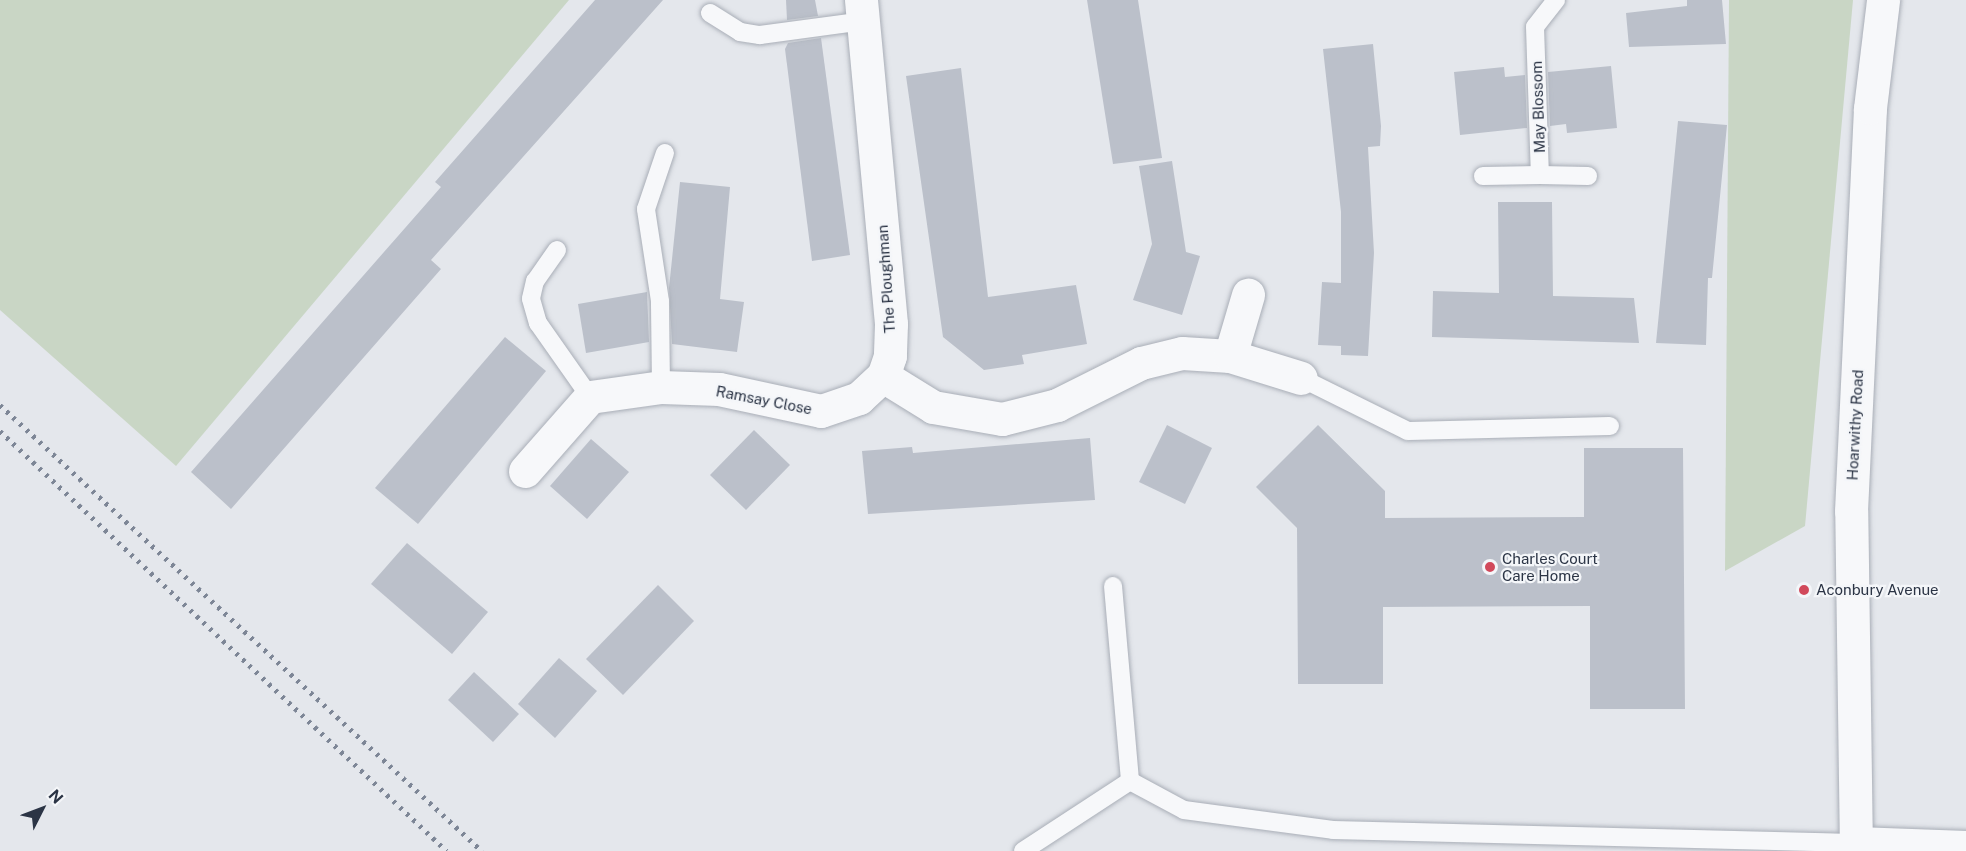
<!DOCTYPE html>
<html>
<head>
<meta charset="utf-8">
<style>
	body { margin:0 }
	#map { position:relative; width:1966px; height:851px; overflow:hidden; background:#e4e7ec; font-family:"Public Sans",sans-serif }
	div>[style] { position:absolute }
	.green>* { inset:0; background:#c9d6c5 }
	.building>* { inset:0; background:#bbc0ca }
	.roads { filter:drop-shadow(0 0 2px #a9aeb7) drop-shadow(0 0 2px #a9aeb7) }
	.service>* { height:18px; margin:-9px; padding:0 9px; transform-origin:9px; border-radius:9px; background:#f7f8fa }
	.minor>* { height:33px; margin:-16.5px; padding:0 16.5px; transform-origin:16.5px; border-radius:16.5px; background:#f7f8fa }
	.tertiary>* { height:33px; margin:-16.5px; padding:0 16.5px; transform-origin:16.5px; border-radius:16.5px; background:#f7f8fa }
	.rail>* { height:4.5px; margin-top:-2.25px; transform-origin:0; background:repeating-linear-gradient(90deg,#7d8696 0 3px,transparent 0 9px) }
	.dots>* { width:16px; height:16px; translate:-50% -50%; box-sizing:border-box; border:3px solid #f4f6f9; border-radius:50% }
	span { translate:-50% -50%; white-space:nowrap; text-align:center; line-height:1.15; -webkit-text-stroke:4.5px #f4f6f9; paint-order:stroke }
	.street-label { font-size:15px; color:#2b3445 }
	.poi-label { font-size:15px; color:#2b3445 }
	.left { translate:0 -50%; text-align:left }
	.north { position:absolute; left:12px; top:779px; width:60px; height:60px; -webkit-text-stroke:4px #f4f6f9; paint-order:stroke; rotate:48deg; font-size:16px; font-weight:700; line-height:24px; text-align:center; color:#2b3445 }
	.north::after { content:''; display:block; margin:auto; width:21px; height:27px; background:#2b3445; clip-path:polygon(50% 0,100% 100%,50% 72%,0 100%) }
</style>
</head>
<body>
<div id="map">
	<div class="green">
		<div style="clip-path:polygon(0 0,569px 0,176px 466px,0 310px)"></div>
		<div style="clip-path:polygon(1729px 0,1853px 0,1805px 526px,1725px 571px)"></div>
	</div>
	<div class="building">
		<div style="clip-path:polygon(595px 0,663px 0,431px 260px,441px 269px,231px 509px,191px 472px,441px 187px,435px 182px)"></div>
		<div style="clip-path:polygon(786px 0,815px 0,818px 16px,787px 20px)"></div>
		<div style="clip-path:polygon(1087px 0,1138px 0,1162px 158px,1113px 164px)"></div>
		<div style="clip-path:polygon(1687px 0,1722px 0,1726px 44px,1629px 47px,1626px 13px,1687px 6px)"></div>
		<div style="clip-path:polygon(821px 38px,850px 255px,812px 261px,785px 49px,788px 43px)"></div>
		<div style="clip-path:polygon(1373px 44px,1381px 126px,1380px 146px,1368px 147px,1374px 253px,1368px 356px,1341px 355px,1341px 346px,1318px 345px,1322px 282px,1341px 283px,1341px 212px,1323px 49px)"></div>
		<div style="clip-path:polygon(1611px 66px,1617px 128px,1567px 133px,1566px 124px,1550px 126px,1548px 72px)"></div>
		<div style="clip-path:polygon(1504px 67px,1505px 77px,1525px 75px,1527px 128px,1460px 135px,1454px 72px)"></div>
		<div style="clip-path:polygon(961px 68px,988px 297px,1076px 285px,1087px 344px,1022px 355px,1024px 364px,984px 370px,943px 337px,906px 76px)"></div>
		<div style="clip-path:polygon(1678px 121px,1727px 125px,1712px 278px,1708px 278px,1706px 345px,1656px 343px)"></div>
		<div style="clip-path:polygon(1172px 161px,1186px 252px,1200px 256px,1182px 315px,1133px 300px,1152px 244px,1139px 166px)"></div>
		<div style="clip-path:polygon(680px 182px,730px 187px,720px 299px,744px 302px,737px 352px,672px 344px,669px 288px)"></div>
		<div style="clip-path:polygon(1498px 202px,1552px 202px,1553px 296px,1634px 298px,1639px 343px,1432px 337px,1433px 291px,1499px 293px)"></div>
		<div style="clip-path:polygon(647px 292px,649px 342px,586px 353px,578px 304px)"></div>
		<div style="clip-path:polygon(505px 337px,546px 371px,418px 524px,375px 488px)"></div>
		<div style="clip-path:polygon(1167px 425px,1212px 448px,1185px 504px,1139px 482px)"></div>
		<div style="clip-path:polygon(1318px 425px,1385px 491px,1385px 518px,1584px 517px,1584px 448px,1683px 448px,1685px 709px,1590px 709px,1590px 606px,1383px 607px,1383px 684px,1298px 684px,1297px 528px,1256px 487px)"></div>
		<div style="clip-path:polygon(754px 430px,790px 465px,746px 510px,710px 475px)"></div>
		<div style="clip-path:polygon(1090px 438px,1095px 500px,868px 514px,862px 451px,912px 447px,913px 453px)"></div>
		<div style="clip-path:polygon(591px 439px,629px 472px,587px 519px,550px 486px)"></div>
		<div style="clip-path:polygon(407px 543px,488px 612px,452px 654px,371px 584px)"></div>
		<div style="clip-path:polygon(658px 585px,694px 621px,623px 695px,586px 659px)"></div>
		<div style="clip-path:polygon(559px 658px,597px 691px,555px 738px,518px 704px)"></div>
		<div style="clip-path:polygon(474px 672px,519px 714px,493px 742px,448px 700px)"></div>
	</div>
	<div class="roads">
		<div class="service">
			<div style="left:1556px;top:0;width:34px;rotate:128deg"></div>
			<div style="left:1535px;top:27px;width:148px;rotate:88.1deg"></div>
			<div style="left:1540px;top:175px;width:48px;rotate:1.2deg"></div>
			<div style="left:710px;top:13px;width:36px;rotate:32deg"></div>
			<div style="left:740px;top:32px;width:20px;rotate:9deg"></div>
			<div style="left:760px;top:35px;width:104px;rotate:-7.7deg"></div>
			<div style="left:1483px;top:176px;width:57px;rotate:-1deg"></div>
			<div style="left:557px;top:250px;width:38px;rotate:125deg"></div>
			<div style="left:535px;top:281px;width:18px;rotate:103deg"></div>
			<div style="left:531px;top:299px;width:25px;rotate:74deg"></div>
			<div style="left:538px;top:323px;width:90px;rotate:54.9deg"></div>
			<div style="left:1301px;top:378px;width:119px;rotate:26.4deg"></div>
			<div style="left:1408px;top:431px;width:202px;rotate:-1.4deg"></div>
			<div style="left:661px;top:387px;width:86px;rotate:-90.7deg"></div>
			<div style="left:660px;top:301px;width:93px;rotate:-98.7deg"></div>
			<div style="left:646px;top:209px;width:59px;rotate:-71.3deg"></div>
			<div style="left:1113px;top:586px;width:196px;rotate:85deg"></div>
			<div style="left:1023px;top:851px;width:128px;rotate:-33.2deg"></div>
			<div style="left:1130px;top:781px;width:61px;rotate:28.2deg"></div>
			<div style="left:1184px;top:810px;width:150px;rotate:7.6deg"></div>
			<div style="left:1333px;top:830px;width:523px;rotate:1.42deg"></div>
		</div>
		<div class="minor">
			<div style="left:861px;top:0;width:325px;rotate:84.7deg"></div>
			<div style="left:891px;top:324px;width:32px;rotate:92deg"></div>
			<div style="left:890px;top:356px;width:21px;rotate:109deg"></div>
			<div style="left:883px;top:376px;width:59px;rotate:31.8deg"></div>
			<div style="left:933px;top:407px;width:70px;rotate:9.9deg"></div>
			<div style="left:1002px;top:419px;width:57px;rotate:-14.3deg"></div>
			<div style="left:1057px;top:405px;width:94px;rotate:-26.6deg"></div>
			<div style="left:1141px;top:363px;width:42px;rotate:-13.7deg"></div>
			<div style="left:1182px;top:353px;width:48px;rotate:3.6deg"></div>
			<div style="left:1230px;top:356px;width:64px;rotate:-73.6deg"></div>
			<div style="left:1230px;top:356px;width:74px;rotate:17.2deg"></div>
			<div style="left:525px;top:471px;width:98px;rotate:-48.7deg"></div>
			<div style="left:590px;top:397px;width:72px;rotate:-8deg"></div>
			<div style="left:661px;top:387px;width:58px;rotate:2deg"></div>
			<div style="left:719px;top:389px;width:104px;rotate:12.2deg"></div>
			<div style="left:821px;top:411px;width:40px;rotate:-18.9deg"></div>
			<div style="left:859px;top:398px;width:33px;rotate:-43deg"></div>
			<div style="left:1856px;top:843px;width:110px;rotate:2.1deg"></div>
		</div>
		<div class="tertiary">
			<div style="left:1856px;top:851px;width:340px;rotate:-90.8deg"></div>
			<div style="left:1851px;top:511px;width:403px;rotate:-87.3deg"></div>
			<div style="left:1870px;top:108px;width:109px;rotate:-83.1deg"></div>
		</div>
	</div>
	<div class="rail">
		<div style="left:0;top:405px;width:657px;rotate:42.78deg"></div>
		<div style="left:0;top:431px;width:613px;rotate:43.22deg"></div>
	</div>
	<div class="dots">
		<div style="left:1490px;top:567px;background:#d1495b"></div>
		<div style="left:1804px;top:590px;background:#d1495b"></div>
	</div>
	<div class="street-label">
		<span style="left:1538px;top:107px;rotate:-92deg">May Blossom</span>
		<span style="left:886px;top:279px;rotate:-94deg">The Ploughman</span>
		<span style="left:764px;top:400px;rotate:11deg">Ramsay Close</span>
		<span style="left:1855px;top:425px;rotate:-87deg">Hoarwithy Road</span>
	</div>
	<div class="poi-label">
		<span class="left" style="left:1502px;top:567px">Charles Court<br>Care Home</span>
		<span class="left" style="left:1816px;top:590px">Aconbury Avenue</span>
	</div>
	<div class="north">N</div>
</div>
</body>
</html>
